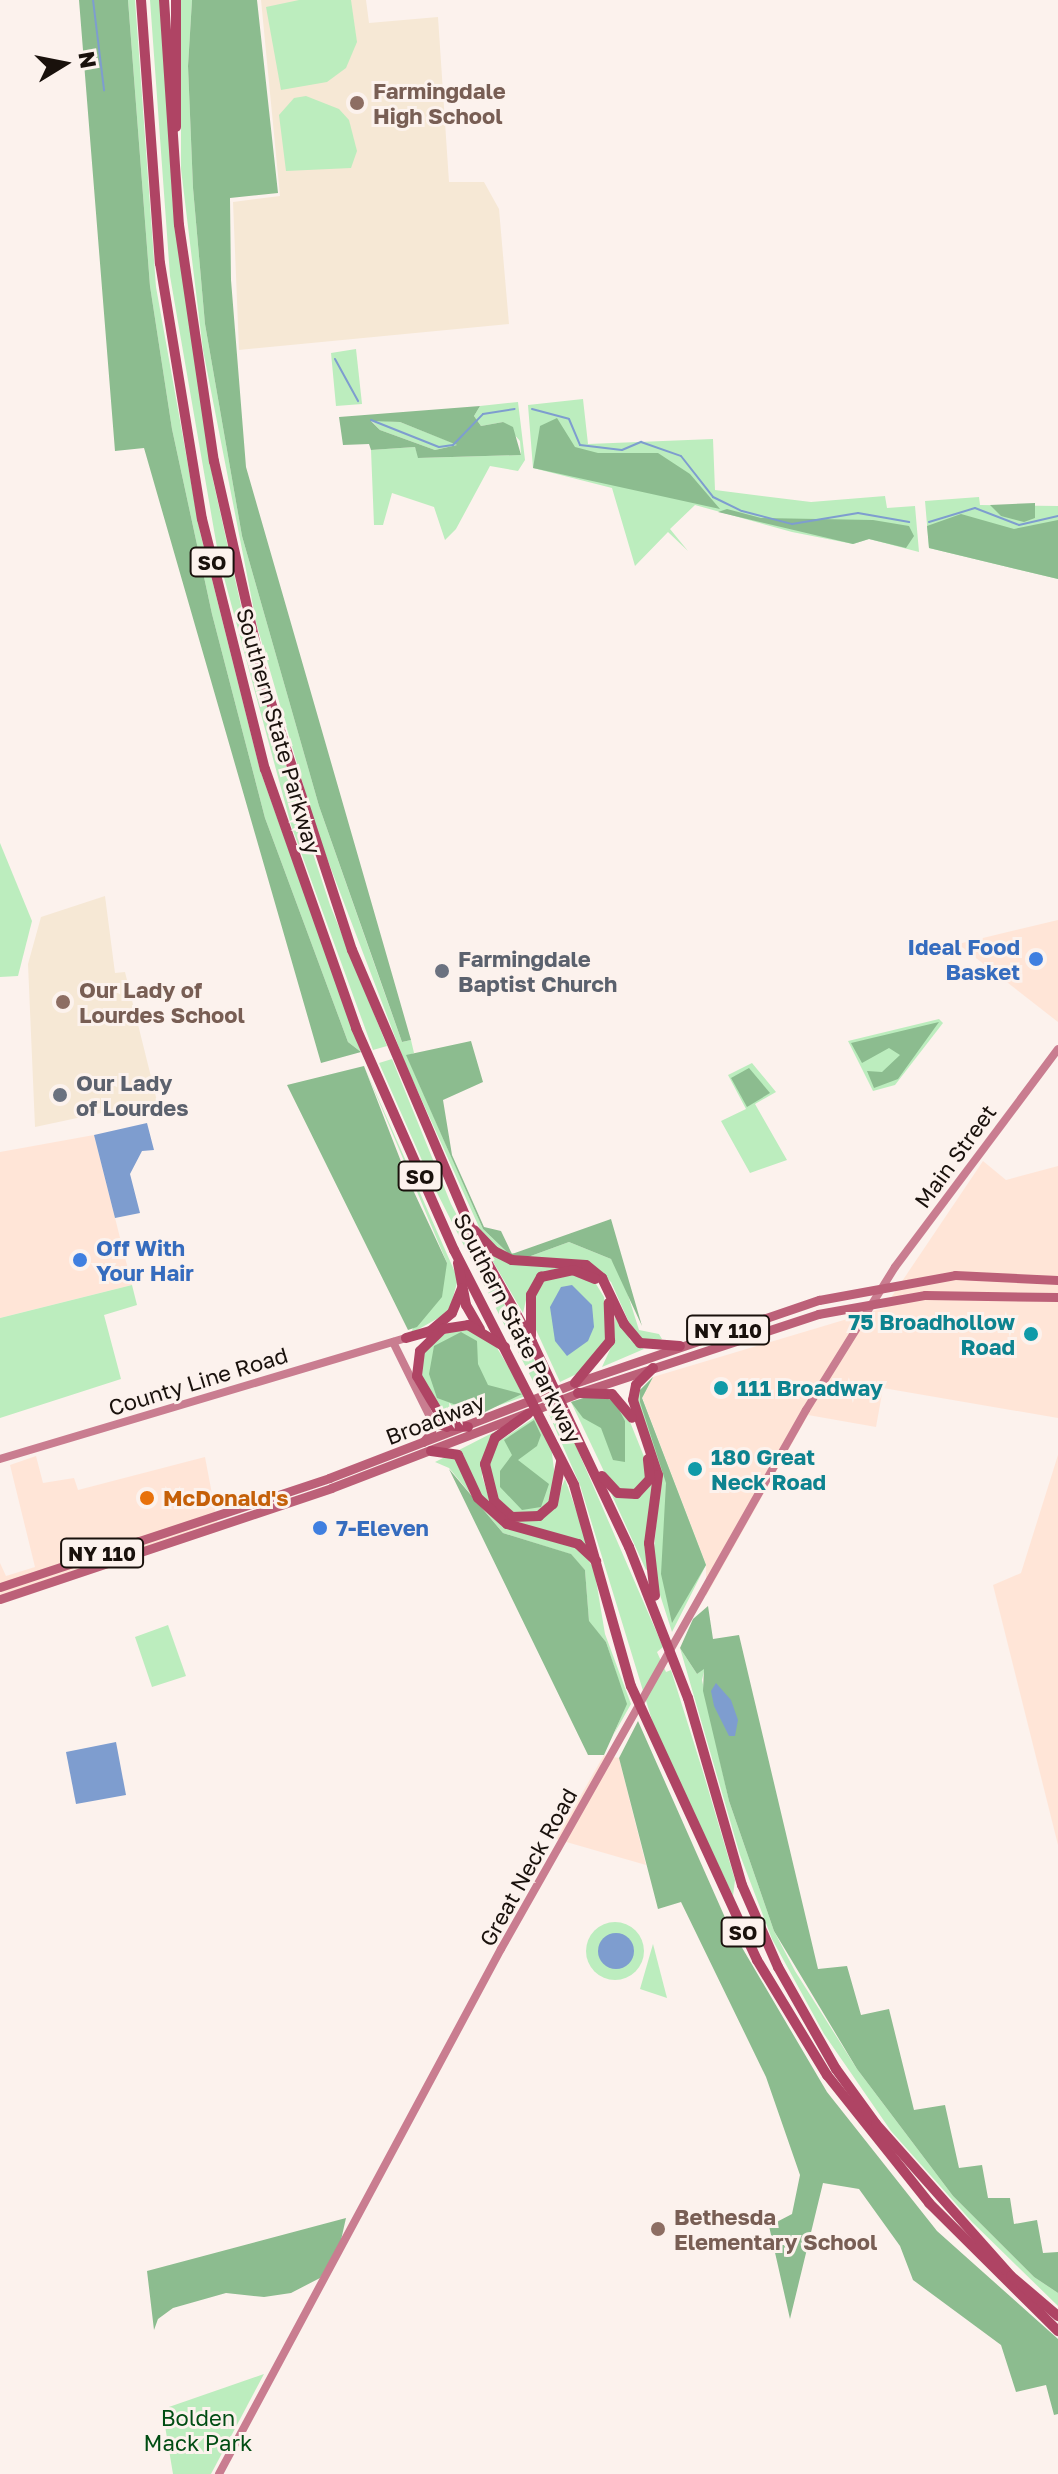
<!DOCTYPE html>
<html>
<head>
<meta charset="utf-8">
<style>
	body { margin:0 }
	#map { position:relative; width:1058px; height:2474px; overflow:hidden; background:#fcf2ed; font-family:"Golos Text",sans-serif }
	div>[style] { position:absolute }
	.built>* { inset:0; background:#ffe5d7 }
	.education>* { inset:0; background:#f6e8d5 }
	.green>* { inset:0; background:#bcedbe }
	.round { border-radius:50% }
	.forest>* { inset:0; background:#8cbc8f }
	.water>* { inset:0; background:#7e9dcf }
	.stream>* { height:2px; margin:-1px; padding:0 1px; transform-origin:1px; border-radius:1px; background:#7e9dcf }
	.secondary>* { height:8px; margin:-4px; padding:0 4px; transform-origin:4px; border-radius:4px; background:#c97d90 }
	.primary>* { height:9px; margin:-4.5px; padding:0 4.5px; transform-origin:4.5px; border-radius:4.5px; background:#bc6078 }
	.highway>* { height:10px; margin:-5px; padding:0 5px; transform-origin:5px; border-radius:5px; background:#af4464 }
	.dots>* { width:22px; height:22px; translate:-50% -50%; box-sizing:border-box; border:4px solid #fcf2ed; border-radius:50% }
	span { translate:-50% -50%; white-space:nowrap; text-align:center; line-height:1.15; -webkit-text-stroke:6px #fcf2ed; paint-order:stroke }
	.shield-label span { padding:2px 6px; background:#fcf2ed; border:2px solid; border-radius:6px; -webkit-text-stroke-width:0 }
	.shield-label { font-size:20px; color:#19110c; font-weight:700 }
	.education-label { font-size:22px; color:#785e54; font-weight:700 }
	.left { translate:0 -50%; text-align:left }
	.street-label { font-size:22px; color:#19110c }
	.shop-label { font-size:22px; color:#366cbe; font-weight:700 }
	.right { translate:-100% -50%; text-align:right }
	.worship-label { font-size:22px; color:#5b616d; font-weight:700 }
	.culture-label { font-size:22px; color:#0d838f; font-weight:700 }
	.food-label { font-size:22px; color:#c56008; font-weight:700 }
	.park-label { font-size:22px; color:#004d13 }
	.north { position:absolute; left:24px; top:24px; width:80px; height:80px; -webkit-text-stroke:6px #fcf2ed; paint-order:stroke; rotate:80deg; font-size:22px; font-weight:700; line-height:32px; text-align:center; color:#19110c }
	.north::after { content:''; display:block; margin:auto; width:28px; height:36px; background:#19110c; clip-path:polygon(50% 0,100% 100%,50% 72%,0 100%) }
</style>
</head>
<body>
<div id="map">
	<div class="built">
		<div style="clip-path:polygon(1058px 920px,1058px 1022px,958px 944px)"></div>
		<div style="clip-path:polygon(94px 1135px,132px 1285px,0 1318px,0 1152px)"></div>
		<div style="clip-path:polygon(983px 1161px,1006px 1180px,1058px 1166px,1058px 1418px,883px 1388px,876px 1427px,808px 1415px,706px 1596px,706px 1565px,642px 1397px,653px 1377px,884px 1308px)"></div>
		<div style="clip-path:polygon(1058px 1455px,1058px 1845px,993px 1585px,1021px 1573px)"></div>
		<div style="clip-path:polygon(36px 1456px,43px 1483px,74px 1478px,78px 1490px,205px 1457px,219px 1531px,0 1603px,0 1563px,6px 1576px,35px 1567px,10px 1465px)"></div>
		<div style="clip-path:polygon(604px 1755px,619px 1758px,646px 1865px,556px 1839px)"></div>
	</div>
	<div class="education">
		<div style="clip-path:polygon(261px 0,366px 0,369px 23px,438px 17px,449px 182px,484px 182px,499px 209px,509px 324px,239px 350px,233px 202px,280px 196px)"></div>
		<div style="clip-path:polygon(105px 896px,115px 973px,125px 972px,157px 1101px,35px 1127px,28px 964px,41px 917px)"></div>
	</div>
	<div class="green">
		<div style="clip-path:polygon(128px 0,135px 0,156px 287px,200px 532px,260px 770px,361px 1052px,348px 1042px,265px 818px,212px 614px,172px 429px,150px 286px)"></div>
		<div style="clip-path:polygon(150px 0,161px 0,173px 206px,213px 480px,242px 610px,299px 811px,330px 905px,387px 1046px,373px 1050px,291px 825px,219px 559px,170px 276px)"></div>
		<div style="clip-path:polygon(181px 0,192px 0,188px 66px,193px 188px,205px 324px,242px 536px,319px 806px,381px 983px,402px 1042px,411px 1040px,414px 1053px,407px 1056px,483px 1229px,510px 1255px,528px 1257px,569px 1242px,611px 1259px,622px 1276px,639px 1330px,659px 1334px,662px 1339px,656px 1342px,636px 1338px,611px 1282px,588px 1262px,518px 1259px,498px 1249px,483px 1236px,405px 1063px,317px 832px,257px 626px,203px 350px,181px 169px)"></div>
		<div style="clip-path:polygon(299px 0,351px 0,357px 42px,346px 68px,327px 82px,281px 90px,266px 7px)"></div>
		<div style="clip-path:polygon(306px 96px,339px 109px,349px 120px,357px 151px,351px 168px,286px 171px,279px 115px,294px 98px)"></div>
		<div style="clip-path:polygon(356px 349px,362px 404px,336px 406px,331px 353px)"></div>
		<div style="clip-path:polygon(583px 399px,588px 444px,713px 439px,715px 490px,811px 502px,885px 496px,887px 508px,915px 506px,919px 552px,869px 539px,853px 544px,792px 532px,695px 505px,670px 529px,688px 551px,668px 532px,635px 566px,612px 488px,533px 468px,528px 405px)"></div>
		<div style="clip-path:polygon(518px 402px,525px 460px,518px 471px,490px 466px,456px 529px,445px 540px,434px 507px,392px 493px,383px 525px,374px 525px,371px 450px,415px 447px,419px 458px,521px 455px,520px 441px,503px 422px,481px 426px,474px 416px,480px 406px)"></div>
		<div style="clip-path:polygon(371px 420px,400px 422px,458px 445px,435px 450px,380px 430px)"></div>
		<div style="clip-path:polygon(979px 497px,980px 505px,1058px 506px,1058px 579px,929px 548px,925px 501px)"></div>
		<div style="clip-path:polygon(0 843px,32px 921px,18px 976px,0 977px)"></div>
		<div style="clip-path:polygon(939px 1019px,943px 1023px,895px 1085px,873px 1091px,848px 1041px)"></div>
		<div style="clip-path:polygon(392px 1059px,451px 1204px,548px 1386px,538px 1391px,432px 1183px,379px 1063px)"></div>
		<div style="clip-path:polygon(752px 1063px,776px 1092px,755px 1104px,787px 1160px,750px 1173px,721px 1121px,746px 1109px,728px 1075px)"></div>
		<div style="clip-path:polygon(364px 1066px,458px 1279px,449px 1312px,410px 1334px,447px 1263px)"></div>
		<div style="clip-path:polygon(485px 1248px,567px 1263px,602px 1279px,630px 1340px,644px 1349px,602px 1367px,613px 1343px,615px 1317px,601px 1280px,554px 1269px,526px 1300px,523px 1313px)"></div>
		<div style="clip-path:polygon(572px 1272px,596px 1284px,604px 1297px,608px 1340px,587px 1369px,560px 1382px,531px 1319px,533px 1300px,544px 1281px)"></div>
		<div style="clip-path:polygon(132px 1285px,137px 1305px,104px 1315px,121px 1379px,0 1418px,0 1318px)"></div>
		<div style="clip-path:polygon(468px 1328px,494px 1343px,526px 1396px,446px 1424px,422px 1378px,423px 1352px,436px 1336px)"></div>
		<div style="clip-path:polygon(653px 1377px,642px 1398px,706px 1565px,672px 1632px,652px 1570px,661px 1473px,636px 1394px)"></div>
		<div style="clip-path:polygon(590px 1396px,624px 1407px,647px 1464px,647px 1478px,639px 1489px,624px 1492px,610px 1484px,571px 1402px)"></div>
		<div style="clip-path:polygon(559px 1407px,663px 1647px,657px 1652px,666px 1672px,671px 1670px,703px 1772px,735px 1880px,733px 1896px,655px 1730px,580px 1485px,548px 1412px)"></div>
		<div style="clip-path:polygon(537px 1416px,551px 1445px,556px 1486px,546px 1506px,533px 1514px,516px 1515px,505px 1510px,494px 1494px,489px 1466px,498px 1442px)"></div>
		<div style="clip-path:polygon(496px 1431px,485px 1452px,482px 1476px,490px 1501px,509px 1519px,540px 1518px,554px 1505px,565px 1479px,591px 1552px,511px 1523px,485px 1502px,457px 1451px)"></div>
		<div style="clip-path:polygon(447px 1456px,456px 1458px,494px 1519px,565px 1543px,582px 1552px,594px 1568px,605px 1634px,631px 1704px,614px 1734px,626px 1704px,606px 1642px,589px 1622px,585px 1570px,570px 1554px,503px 1533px,449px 1468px,435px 1462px)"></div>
		<div style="clip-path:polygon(655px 1471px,648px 1569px,646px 1570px,611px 1493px,630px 1498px)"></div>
		<div style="clip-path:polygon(168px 1625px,186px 1676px,152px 1687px,135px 1637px)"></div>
		<div style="clip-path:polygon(680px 1648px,697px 1674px,705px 1667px,702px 1680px,729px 1801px,774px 1931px,795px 1971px,857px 2069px,953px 2196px,1034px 2277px,1058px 2293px,1058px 2306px,972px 2222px,891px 2131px,824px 2034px,772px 1939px,740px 1855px)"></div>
		<div class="round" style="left:586px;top:1922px;width:58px;height:58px"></div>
		<div style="clip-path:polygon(653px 1944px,667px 1998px,640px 1989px)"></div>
		<div style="clip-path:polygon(264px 2374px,211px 2474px,173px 2474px,163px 2414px,166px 2408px)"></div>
	</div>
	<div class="forest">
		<div style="clip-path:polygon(79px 0,128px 0,150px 286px,172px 429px,212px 614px,265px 818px,348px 1042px,361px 1052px,321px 1063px,144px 448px,115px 451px)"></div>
		<div style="clip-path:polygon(192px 0,257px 0,278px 193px,230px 198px,231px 280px,246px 467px,411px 1040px,402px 1042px,319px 806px,242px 536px,205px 324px,193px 188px,188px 66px)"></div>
		<div style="clip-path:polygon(evenodd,480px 406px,474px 416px,481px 426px,503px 422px,513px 427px,521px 455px,418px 458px,415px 447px,371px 450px,369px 444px,343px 445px,339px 417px,480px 406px,371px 421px,400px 422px,457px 445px,435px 450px,380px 430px,371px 421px)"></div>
		<div style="clip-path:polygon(557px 418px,575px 447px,598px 453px,658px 453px,690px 474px,720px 509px,533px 468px,540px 426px)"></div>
		<div style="clip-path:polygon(1035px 503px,1035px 518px,1024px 522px,1001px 516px,990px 505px)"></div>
		<div style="clip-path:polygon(727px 509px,761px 518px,873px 520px,909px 526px,914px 536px,906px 548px,869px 539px,853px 544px,718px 512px)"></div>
		<div style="clip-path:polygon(961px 514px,1014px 529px,1058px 520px,1058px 579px,929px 548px,927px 526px)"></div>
		<div style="clip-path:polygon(939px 1022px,898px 1079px,874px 1088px,867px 1071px,882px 1072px,900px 1055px,889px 1048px,862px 1063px,851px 1043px)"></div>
		<div style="clip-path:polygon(471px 1041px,483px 1082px,443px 1100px,452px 1155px,484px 1227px,501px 1231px,512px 1254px,611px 1219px,642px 1326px,611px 1259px,569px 1242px,528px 1257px,510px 1255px,483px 1229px,406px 1055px)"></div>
		<div style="clip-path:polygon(364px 1066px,407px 1177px,447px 1263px,442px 1297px,417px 1327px,408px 1330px,287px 1085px)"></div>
		<div style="clip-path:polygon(749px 1068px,770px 1093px,747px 1107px,731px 1078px)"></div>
		<div style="clip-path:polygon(461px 1332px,477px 1341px,478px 1364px,488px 1385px,522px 1394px,481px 1414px,437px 1398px,429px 1374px,434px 1346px)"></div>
		<div style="clip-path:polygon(653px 1377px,642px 1398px,706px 1565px,672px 1623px,661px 1574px,666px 1483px,640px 1402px,640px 1390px)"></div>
		<div style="clip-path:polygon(590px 1396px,614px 1400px,625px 1421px,625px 1462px,613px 1460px,601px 1428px,583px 1418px,571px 1402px)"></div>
		<div style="clip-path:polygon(534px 1420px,541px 1435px,537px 1446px,518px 1460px,549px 1484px,541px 1507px,522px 1510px,500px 1487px,500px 1471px,512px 1455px,504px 1440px)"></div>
		<div style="clip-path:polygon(449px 1469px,503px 1533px,571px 1554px,585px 1570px,589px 1621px,606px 1642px,627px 1704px,604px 1755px,588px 1755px)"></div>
		<div style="clip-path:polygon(708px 1606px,713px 1639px,739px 1635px,818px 1969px,847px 1966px,861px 2015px,889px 2009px,914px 2110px,945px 2105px,959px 2168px,982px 2165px,988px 2198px,1010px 2198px,1014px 2224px,1037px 2220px,1043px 2253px,1058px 2252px,1058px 2293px,1034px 2277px,953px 2196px,857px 2069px,774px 1931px,729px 1801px,703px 1691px,704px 1669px,697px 1674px,680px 1648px,693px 1619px)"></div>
		<div style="clip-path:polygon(638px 1721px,727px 1922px,827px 2092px,937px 2231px,1058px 2339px,1058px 2414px,1054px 2415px,1046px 2385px,1016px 2392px,1001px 2345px,913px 2280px,900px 2246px,859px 2189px,823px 2183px,790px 2319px,769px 2226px,792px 2214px,800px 2175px,766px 2077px,681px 1902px,658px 1909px,619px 1758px)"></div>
		<div style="clip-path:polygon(346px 2218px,339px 2249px,320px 2278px,291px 2293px,264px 2297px,226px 2293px,173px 2308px,158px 2319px,154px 2330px,147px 2271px)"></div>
	</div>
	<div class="water">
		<div style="clip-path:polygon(147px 1123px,154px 1150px,142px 1151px,130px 1174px,140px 1213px,115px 1218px,94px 1135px)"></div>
		<div style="clip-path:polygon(572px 1285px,592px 1305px,594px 1327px,588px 1341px,567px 1356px,555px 1341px,550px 1307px,561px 1287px)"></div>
		<div style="clip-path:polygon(716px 1683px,731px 1700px,738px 1720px,735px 1736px,729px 1736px,714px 1706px,711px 1691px)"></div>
		<div style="clip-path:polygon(116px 1742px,126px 1795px,76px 1804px,66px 1752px)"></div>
		<div class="round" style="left:598px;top:1933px;width:36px;height:36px"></div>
	</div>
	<div class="stream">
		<div style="left:93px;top:0;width:91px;rotate:83deg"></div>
		<div style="left:335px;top:359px;width:48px;rotate:61.3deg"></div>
		<div style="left:532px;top:409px;width:38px;rotate:15deg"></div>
		<div style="left:569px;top:419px;width:28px;rotate:67deg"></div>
		<div style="left:580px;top:445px;width:42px;rotate:6.8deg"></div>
		<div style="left:622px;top:450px;width:21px;rotate:-23deg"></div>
		<div style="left:641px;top:442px;width:42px;rotate:19.3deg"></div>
		<div style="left:681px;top:456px;width:52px;rotate:52deg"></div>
		<div style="left:713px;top:497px;width:32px;rotate:26deg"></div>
		<div style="left:742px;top:511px;width:52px;rotate:14.6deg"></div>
		<div style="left:792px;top:524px;width:67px;rotate:-9.5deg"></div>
		<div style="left:858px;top:513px;width:52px;rotate:10deg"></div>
		<div style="left:371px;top:420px;width:73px;rotate:21.7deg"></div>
		<div style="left:439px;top:447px;width:14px;rotate:-8deg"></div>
		<div style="left:453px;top:445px;width:43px;rotate:-45.9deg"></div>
		<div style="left:483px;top:414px;width:32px;rotate:-9deg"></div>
		<div style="left:929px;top:522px;width:48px;rotate:-16.9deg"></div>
		<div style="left:975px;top:508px;width:47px;rotate:21.1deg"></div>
		<div style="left:1019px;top:525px;width:40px;rotate:-13deg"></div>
	</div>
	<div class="secondary">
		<div style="left:393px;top:1342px;width:88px;rotate:63.7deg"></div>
		<div style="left:0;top:1459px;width:424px;rotate:-16.6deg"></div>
		<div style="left:219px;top:2474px;width:596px;rotate:-61.76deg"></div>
		<div style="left:501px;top:1949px;width:619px;rotate:-60.5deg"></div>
		<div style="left:806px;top:1410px;width:168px;rotate:-58.1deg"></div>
		<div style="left:895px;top:1267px;width:272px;rotate:-53.2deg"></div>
	</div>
	<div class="primary">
		<div style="left:423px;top:1442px;width:12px;rotate:-48deg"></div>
		<div style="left:431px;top:1433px;width:12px;rotate:-85deg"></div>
		<div style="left:0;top:1587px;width:347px;rotate:-18.3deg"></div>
		<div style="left:329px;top:1478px;width:264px;rotate:-21.1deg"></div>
		<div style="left:575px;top:1383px;width:258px;rotate:-18.8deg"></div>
		<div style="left:819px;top:1300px;width:138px;rotate:-10.4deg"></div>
		<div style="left:955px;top:1275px;width:103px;rotate:2.8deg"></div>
		<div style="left:0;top:1599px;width:349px;rotate:-18.5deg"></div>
		<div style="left:331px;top:1488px;width:265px;rotate:-21deg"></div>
		<div style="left:578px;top:1393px;width:253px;rotate:-18.2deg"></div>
		<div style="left:818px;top:1314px;width:109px;rotate:-10.1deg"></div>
		<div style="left:925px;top:1295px;width:133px;rotate:0.9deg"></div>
	</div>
	<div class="highway">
		<div style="left:141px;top:0;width:264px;rotate:85.9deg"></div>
		<div style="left:160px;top:263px;width:259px;rotate:80.7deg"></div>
		<div style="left:202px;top:519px;width:258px;rotate:75.9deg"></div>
		<div style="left:265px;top:769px;width:275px;rotate:70.6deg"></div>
		<div style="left:356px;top:1028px;width:243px;rotate:66.2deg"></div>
		<div style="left:454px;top:1250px;width:264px;rotate:62.9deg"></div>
		<div style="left:574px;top:1485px;width:209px;rotate:74.2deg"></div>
		<div style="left:631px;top:1686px;width:302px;rotate:65.3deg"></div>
		<div style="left:757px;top:1960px;width:135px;rotate:58.7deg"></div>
		<div style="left:827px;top:2075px;width:164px;rotate:51.4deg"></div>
		<div style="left:929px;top:2203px;width:182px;rotate:44.8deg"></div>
		<div style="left:164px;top:0;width:225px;rotate:86.2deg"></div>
		<div style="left:179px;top:225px;width:239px;rotate:81.6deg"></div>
		<div style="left:214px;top:461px;width:226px;rotate:77.2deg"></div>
		<div style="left:264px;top:681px;width:283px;rotate:71.9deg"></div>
		<div style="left:352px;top:950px;width:322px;rotate:66.9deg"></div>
		<div style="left:478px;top:1246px;width:110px;rotate:60.6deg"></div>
		<div style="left:532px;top:1342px;width:227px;rotate:64.7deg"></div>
		<div style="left:629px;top:1547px;width:162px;rotate:68.7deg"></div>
		<div style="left:688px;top:1698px;width:195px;rotate:73.9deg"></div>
		<div style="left:742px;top:1885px;width:90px;rotate:66.3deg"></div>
		<div style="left:778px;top:1967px;width:117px;rotate:60.4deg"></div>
		<div style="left:836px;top:2069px;width:68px;rotate:54deg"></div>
		<div style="left:876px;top:2124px;width:203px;rotate:48.4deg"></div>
		<div style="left:1011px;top:2276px;width:62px;rotate:40.4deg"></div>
		<div style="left:176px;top:127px;width:127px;rotate:-90deg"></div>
		<div style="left:474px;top:1230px;width:29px;rotate:46deg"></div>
		<div style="left:494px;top:1251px;width:20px;rotate:27deg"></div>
		<div style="left:512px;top:1260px;width:74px;rotate:3.9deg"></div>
		<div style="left:586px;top:1265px;width:21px;rotate:39deg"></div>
		<div style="left:602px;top:1278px;width:51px;rotate:64.4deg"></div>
		<div style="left:624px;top:1324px;width:25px;rotate:50deg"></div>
		<div style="left:640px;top:1343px;width:40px;rotate:4.3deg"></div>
		<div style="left:458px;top:1263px;width:43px;rotate:79.2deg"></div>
		<div style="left:466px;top:1305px;width:28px;rotate:60deg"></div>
		<div style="left:428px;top:1333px;width:31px;rotate:-40deg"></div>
		<div style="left:452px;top:1313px;width:27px;rotate:-68deg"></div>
		<div style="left:531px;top:1336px;width:41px;rotate:-90deg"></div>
		<div style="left:531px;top:1295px;width:21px;rotate:-61deg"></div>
		<div style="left:541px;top:1277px;width:33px;rotate:-12deg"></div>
		<div style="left:573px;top:1270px;width:24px;rotate:22deg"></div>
		<div style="left:406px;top:1338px;width:25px;rotate:-16deg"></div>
		<div style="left:653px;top:1368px;width:24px;rotate:135deg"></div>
		<div style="left:636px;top:1385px;width:15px;rotate:101deg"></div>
		<div style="left:633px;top:1400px;width:79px;rotate:71.6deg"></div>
		<div style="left:658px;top:1475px;width:69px;rotate:97.5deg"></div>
		<div style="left:649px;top:1543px;width:53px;rotate:83.5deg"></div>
		<div style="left:575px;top:1383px;width:55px;rotate:-50.2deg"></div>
		<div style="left:610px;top:1341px;width:38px;rotate:-92deg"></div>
		<div style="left:578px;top:1393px;width:34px;rotate:2deg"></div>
		<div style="left:612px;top:1394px;width:31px;rotate:50deg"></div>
		<div style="left:528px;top:1414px;width:41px;rotate:144deg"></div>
		<div style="left:495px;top:1438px;width:28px;rotate:111deg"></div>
		<div style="left:485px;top:1464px;width:38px;rotate:76deg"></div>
		<div style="left:494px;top:1501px;width:24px;rotate:42deg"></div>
		<div style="left:512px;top:1517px;width:27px;rotate:-2deg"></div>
		<div style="left:539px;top:1516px;width:18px;rotate:-41deg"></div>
		<div style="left:553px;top:1504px;width:43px;rotate:-79.2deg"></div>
		<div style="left:441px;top:1425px;width:27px;rotate:4deg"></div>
		<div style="left:447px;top:1427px;width:59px;rotate:-120.5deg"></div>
		<div style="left:417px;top:1376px;width:25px;rotate:-83deg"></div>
		<div style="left:420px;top:1351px;width:32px;rotate:-44deg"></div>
		<div style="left:443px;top:1329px;width:25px;rotate:-9deg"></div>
		<div style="left:468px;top:1325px;width:43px;rotate:30.7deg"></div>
		<div style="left:431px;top:1451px;width:27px;rotate:8deg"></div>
		<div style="left:458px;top:1455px;width:47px;rotate:65.1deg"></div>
		<div style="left:478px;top:1498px;width:39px;rotate:42deg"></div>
		<div style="left:507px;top:1524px;width:74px;rotate:15.7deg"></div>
		<div style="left:578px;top:1544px;width:25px;rotate:43deg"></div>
		<div style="left:602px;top:1476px;width:23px;rotate:47deg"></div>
		<div style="left:618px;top:1493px;width:18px;rotate:3deg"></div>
		<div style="left:636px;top:1494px;width:21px;rotate:-47deg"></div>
		<div style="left:650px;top:1479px;width:20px;rotate:-96deg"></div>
	</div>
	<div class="dots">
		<div style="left:357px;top:103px;background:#8d6e63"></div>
		<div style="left:1036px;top:959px;background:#3f7fe0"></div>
		<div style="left:442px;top:971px;background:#6b7280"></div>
		<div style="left:63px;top:1002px;background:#8d6e63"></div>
		<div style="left:60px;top:1095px;background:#6b7280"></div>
		<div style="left:80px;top:1260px;background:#3f7fe0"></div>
		<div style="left:1031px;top:1334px;background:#0f9aa8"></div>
		<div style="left:721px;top:1388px;background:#0f9aa8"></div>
		<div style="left:695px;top:1469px;background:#0f9aa8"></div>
		<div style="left:147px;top:1498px;background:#e8710a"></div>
		<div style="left:320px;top:1528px;background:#3f7fe0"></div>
		<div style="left:658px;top:2229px;background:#8d6e63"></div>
	</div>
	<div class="shield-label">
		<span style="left:212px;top:562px">SO</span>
		<span style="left:420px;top:1176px">SO</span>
		<span style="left:728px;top:1330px">NY 110</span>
		<span style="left:102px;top:1553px">NY 110</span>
		<span style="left:743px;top:1932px">SO</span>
	</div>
	<div class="education-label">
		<span class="left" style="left:373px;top:103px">Farmingdale<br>High School</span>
		<span class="left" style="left:79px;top:1002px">Our Lady of<br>Lourdes School</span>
		<span class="left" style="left:674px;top:2229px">Bethesda<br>Elementary School</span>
	</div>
	<div class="street-label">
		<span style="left:279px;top:731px;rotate:74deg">Southern State Parkway</span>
		<span style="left:955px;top:1156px;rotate:-54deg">Main Street</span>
		<span style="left:518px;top:1328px;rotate:63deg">Southern State Parkway</span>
		<span style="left:198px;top:1381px;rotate:-17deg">County Line Road</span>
		<span style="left:435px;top:1419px;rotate:-21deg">Broadway</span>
		<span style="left:528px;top:1867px;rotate:-61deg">Great Neck Road</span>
	</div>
	<div class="shop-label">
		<span class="right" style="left:1020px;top:959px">Ideal Food<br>Basket</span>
		<span class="left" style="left:96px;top:1260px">Off With<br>Your Hair</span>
		<span class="left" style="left:336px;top:1528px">7-Eleven</span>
	</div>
	<div class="worship-label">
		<span class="left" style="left:458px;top:971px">Farmingdale<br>Baptist Church</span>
		<span class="left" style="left:76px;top:1095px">Our Lady<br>of Lourdes</span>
	</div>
	<div class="culture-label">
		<span class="right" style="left:1015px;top:1334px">75 Broadhollow<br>Road</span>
		<span class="left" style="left:737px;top:1388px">111 Broadway</span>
		<span class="left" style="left:711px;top:1469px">180 Great<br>Neck Road</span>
	</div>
	<div class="food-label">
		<span class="left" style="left:163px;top:1498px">McDonald's</span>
	</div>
	<div class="park-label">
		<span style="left:198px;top:2430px">Bolden<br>Mack Park</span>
	</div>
	<div class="north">N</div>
</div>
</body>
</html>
